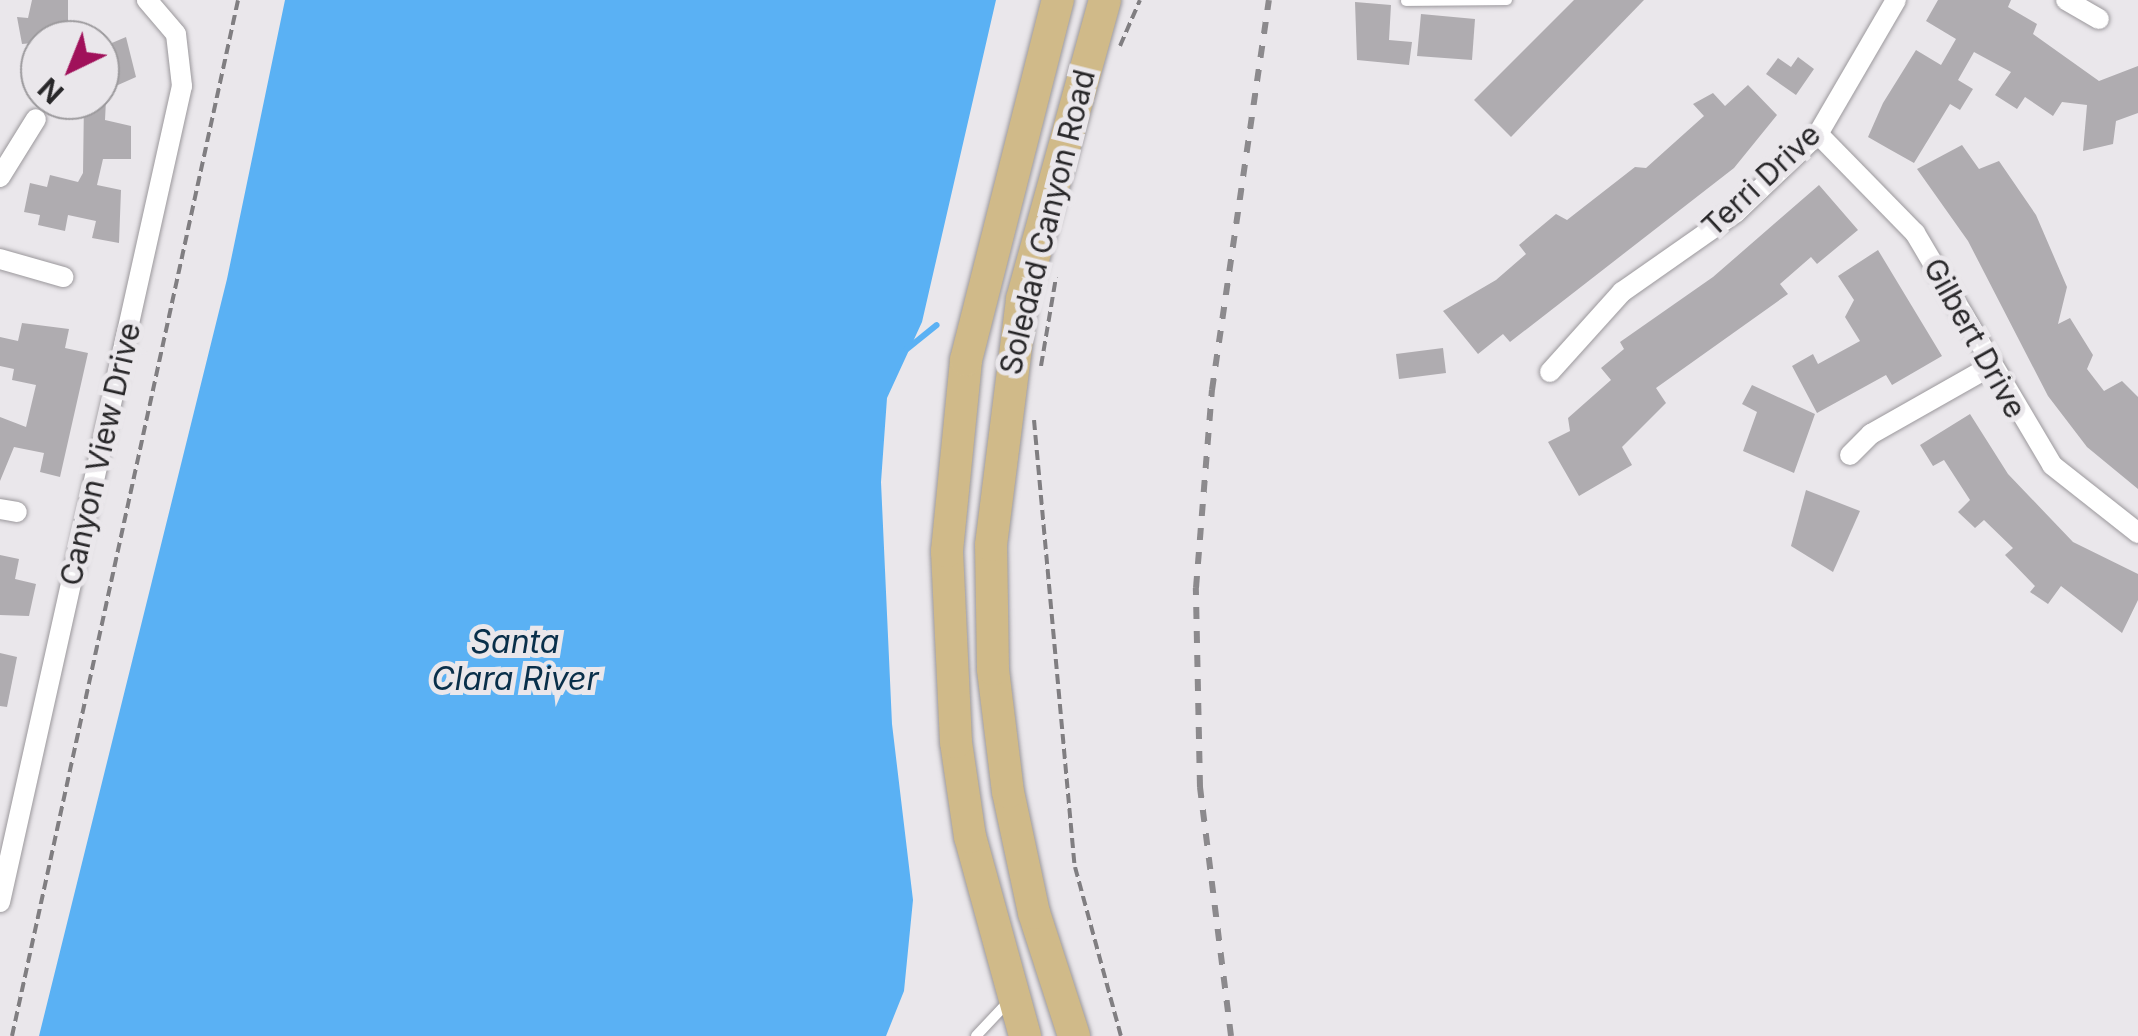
<!DOCTYPE html>
<html>
<head>
<meta charset="utf-8">
<style>
	body { margin:0 }
	#map { position:relative; width:2138px; height:1036px; overflow:hidden; background:#eae7eb; font-family:Inter,sans-serif }
	div>[style] { position:absolute }
	.water>* { inset:0; background:#5ab1f4 }
	.stream>* { height:6px; margin:-3px; padding:0 3px; transform-origin:3px; border-radius:3px; background:#5ab1f4 }
	.building>* { inset:0; background:#afacb0 }
	.path>* { height:4px; margin-top:-2px; transform-origin:0; background:repeating-linear-gradient(90deg,#807e81 0 10px,transparent 0 15px) }
	.roads { filter:drop-shadow(0 0 2px #9b989c) drop-shadow(0 0 2px #9b989c) }
	.lane>* { height:10px; margin:-5px; padding:0 5px; transform-origin:5px; border-radius:5px; background:#fff }
	.street>* { height:20px; margin:-10px; padding:0 10px; transform-origin:10px; border-radius:10px; background:#fff }
	.primary>* { height:32px; margin:-16px; padding:0 16px; transform-origin:16px; border-radius:16px; background:#d0ba89 }
	.rail>* { height:6px; margin-top:-3px; transform-origin:0; background:repeating-linear-gradient(90deg,#8c8a8d 0 12px,transparent 0 24px) }
	span { translate:-50% -50%; white-space:nowrap; text-align:center; line-height:1.15; -webkit-text-stroke:10px #eae7eb; paint-order:stroke }
	.street-label { font-size:30px; color:#282729 }
	.water-label { font-size:32px; color:#092f4a; font-style:italic }
	.north { position:absolute; left:20px; top:20px; width:100px; height:100px; box-sizing:border-box; background:#eae7eb; border:2px solid #9c9a9d; border-radius:50%; rotate:223deg; font-size:28px; font-weight:700; line-height:40px; text-align:center; color:#282729 }
	.north::after { content:''; display:block; margin:auto; width:35px; height:45px; background:#a0115a; clip-path:polygon(50% 0,100% 100%,50% 72%,0 100%) }
</style>
</head>
<body>
<div id="map">
	<div class="water">
		<div style="clip-path:polygon(285px 0,996px 0,922px 322px,887px 398px,881px 482px,892px 724px,913px 900px,904px 991px,886px 1036px,39px 1036px,227px 279px)"></div>
	</div>
	<div class="stream">
		<div style="left:907px;top:349px;width:38px;rotate:-39deg"></div>
	</div>
	<div class="building">
		<div style="clip-path:polygon(32px 0,68px 0,68px 40px,22px 44px,17px 17px,28px 18px)"></div>
		<div style="clip-path:polygon(1574px 0,1644px 0,1511px 137px,1474px 100px)"></div>
		<div style="clip-path:polygon(1938px 0,2011px 0,2008px 7px,2037px 24px,2033px 34px,2099px 81px,2138px 66px,2138px 113px,2116px 121px,2113px 144px,2083px 151px,2087px 105px,2062px 102px,2053px 116px,2025px 97px,2017px 109px,1995px 95px,2011px 72px,1974px 52px,1958px 80px,1973px 89px,1960px 110px,1950px 104px,1914px 163px,1889px 149px,1868px 137px,1883px 103px,1916px 50px,1941px 65px,1956px 39px,1926px 21px)"></div>
		<div style="clip-path:polygon(1355px 2px,1391px 5px,1389px 40px,1412px 42px,1409px 65px,1357px 60px)"></div>
		<div style="clip-path:polygon(1421px 14px,1475px 19px,1472px 60px,1417px 56px)"></div>
		<div style="clip-path:polygon(126px 37px,136px 77px,100px 93px,100px 48px)"></div>
		<div style="clip-path:polygon(1798px 57px,1814px 69px,1796px 95px,1766px 74px,1778px 58px,1791px 67px)"></div>
		<div style="clip-path:polygon(1748px 85px,1777px 115px,1734px 168px,1510px 342px,1503px 334px,1478px 354px,1443px 311px,1496px 280px,1526px 254px,1519px 245px,1556px 214px,1567px 220px,1635px 167px,1646px 168px,1704px 116px,1693px 104px,1713px 93px,1725px 106px)"></div>
		<div style="clip-path:polygon(84px 100px,106px 100px,105px 120px,131px 126px,131px 159px,103px 159px,97px 185px,121px 190px,119px 243px,92px 238px,96px 221px,68px 215px,65px 231px,38px 225px,40px 215px,24px 212px,30px 183px,47px 187px,50px 175px,78px 182px,83px 173px)"></div>
		<div style="clip-path:polygon(1962px 145px,1979px 169px,1999px 161px,2036px 215px,2067px 287px,2058px 324px,2070px 318px,2093px 355px,2087px 369px,2104px 391px,2122px 381px,2138px 397px,2138px 489px,2087px 447px,2048px 396px,1968px 241px,1917px 169px)"></div>
		<div style="clip-path:polygon(1819px 185px,1858px 230px,1817px 264px,1811px 257px,1780px 284px,1788px 294px,1656px 388px,1666px 403px,1622px 447px,1632px 465px,1579px 496px,1548px 442px,1570px 431px,1568px 418px,1611px 380px,1601px 368px,1624px 349px,1620px 342px,1713px 277px)"></div>
		<div style="clip-path:polygon(1878px 250px,1942px 356px,1892px 385px,1886px 375px,1817px 413px,1792px 366px,1813px 354px,1818px 364px,1860px 341px,1845px 317px,1854px 300px,1838px 276px)"></div>
		<div style="clip-path:polygon(22px 323px,69px 329px,65px 348px,88px 353px,60px 477px,40px 472px,44px 453px,14px 447px,0 481px,0 417px,26px 427px,36px 385px,12px 380px,14px 369px,0 366px,0 337px,18px 341px)"></div>
		<div style="clip-path:polygon(1443px 348px,1446px 373px,1399px 379px,1396px 354px)"></div>
		<div style="clip-path:polygon(1752px 385px,1815px 414px,1794px 473px,1743px 451px,1757px 412px,1742px 404px)"></div>
		<div style="clip-path:polygon(1970px 414px,2008px 474px,2073px 542px,2138px 574px,2138px 600px,2122px 633px,2061px 586px,2048px 604px,2030px 592px,2035px 586px,2005px 555px,2013px 548px,1984px 520px,1975px 528px,1958px 512px,1970px 500px,1944px 460px,1933px 466px,1920px 445px)"></div>
		<div style="clip-path:polygon(1806px 490px,1860px 511px,1833px 572px,1791px 546px)"></div>
		<div style="clip-path:polygon(0 555px,19px 559px,15px 579px,36px 584px,29px 616px,0 615px)"></div>
		<div style="clip-path:polygon(0 653px,17px 657px,7px 707px,0 706px)"></div>
	</div>
	<div class="path">
		<div style="left:1120px;top:46px;width:50px;rotate:-66.5deg"></div>
		<div style="left:1041px;top:366px;width:90px;rotate:-80.4deg"></div>
		<div style="left:1034px;top:420px;width:449px;rotate:84.8deg"></div>
		<div style="left:1075px;top:867px;width:175px;rotate:74.8deg"></div>
		<div style="left:12px;top:1036px;width:1060px;rotate:-77.69deg"></div>
	</div>
	<div class="roads">
		<div class="lane">
			<div style="left:1406px;top:1px;width:101px;rotate:-0.6deg"></div>
			<div style="left:976px;top:1036px;width:47px;rotate:-46.7deg"></div>
		</div>
		<div class="street">
			<div style="left:2066px;top:0;width:38px;rotate:30deg"></div>
			<div style="left:1818px;top:134px;width:139px;rotate:45.6deg"></div>
			<div style="left:1915px;top:233px;width:269px;rotate:59.4deg"></div>
			<div style="left:2052px;top:465px;width:110px;rotate:38.3deg"></div>
			<div style="left:0;top:177px;width:68px;rotate:-58.2deg"></div>
			<div style="left:0;top:259px;width:66px;rotate:15.9deg"></div>
			<div style="left:1550px;top:372px;width:108px;rotate:-48deg"></div>
			<div style="left:1622px;top:292px;width:138px;rotate:-35deg"></div>
			<div style="left:1735px;top:213px;width:115px;rotate:-43.6deg"></div>
			<div style="left:1818px;top:134px;width:155px;rotate:-59.8deg"></div>
			<div style="left:1850px;top:455px;width:30px;rotate:-45deg"></div>
			<div style="left:1871px;top:434px;width:138px;rotate:-29.5deg"></div>
			<div style="left:0;top:509px;width:17px;rotate:10deg"></div>
			<div style="left:0;top:902px;width:836px;rotate:-77.43deg"></div>
			<div style="left:182px;top:86px;width:52px;rotate:-96.6deg"></div>
			<div style="left:176px;top:34px;width:45px;rotate:-130.5deg"></div>
		</div>
		<div class="primary">
			<div style="left:1025px;top:1036px;width:206px;rotate:-105.4deg"></div>
			<div style="left:970px;top:837px;width:96px;rotate:-98.4deg"></div>
			<div style="left:956px;top:742px;width:191px;rotate:-92.7deg"></div>
			<div style="left:947px;top:551px;width:192px;rotate:-84.3deg"></div>
			<div style="left:966px;top:360px;width:372px;rotate:-75.7deg"></div>
			<div style="left:1074px;top:1036px;width:129px;rotate:-108deg"></div>
			<div style="left:1034px;top:913px;width:124px;rotate:-102.1deg"></div>
			<div style="left:1008px;top:792px;width:124px;rotate:-97deg"></div>
			<div style="left:993px;top:669px;width:124px;rotate:-90.9deg"></div>
			<div style="left:991px;top:545px;width:248px;rotate:-82.8deg"></div>
			<div style="left:1022px;top:299px;width:310px;rotate:-74.5deg"></div>
		</div>
	</div>
	<div class="rail">
		<div style="left:1231px;top:1036px;width:251px;rotate:-97.1deg"></div>
		<div style="left:1200px;top:787px;width:199px;rotate:-91.2deg"></div>
		<div style="left:1196px;top:588px;width:199px;rotate:-85.4deg"></div>
		<div style="left:1212px;top:390px;width:394px;rotate:-81.7deg"></div>
	</div>
	<div class="street-label">
		<span style="left:1761px;top:180px;rotate:-43deg">Terri Drive</span>
		<span style="left:1047px;top:222px;rotate:-76deg">Soledad Canyon Road</span>
		<span style="left:1975px;top:338px;rotate:61deg">Gilbert Drive</span>
		<span style="left:100px;top:454px;rotate:-77deg">Canyon View Drive</span>
	</div>
	<div class="water-label">
		<span style="left:515px;top:661px">Santa<br>Clara River</span>
	</div>
	<div class="north">N</div>
</div>
</body>
</html>
